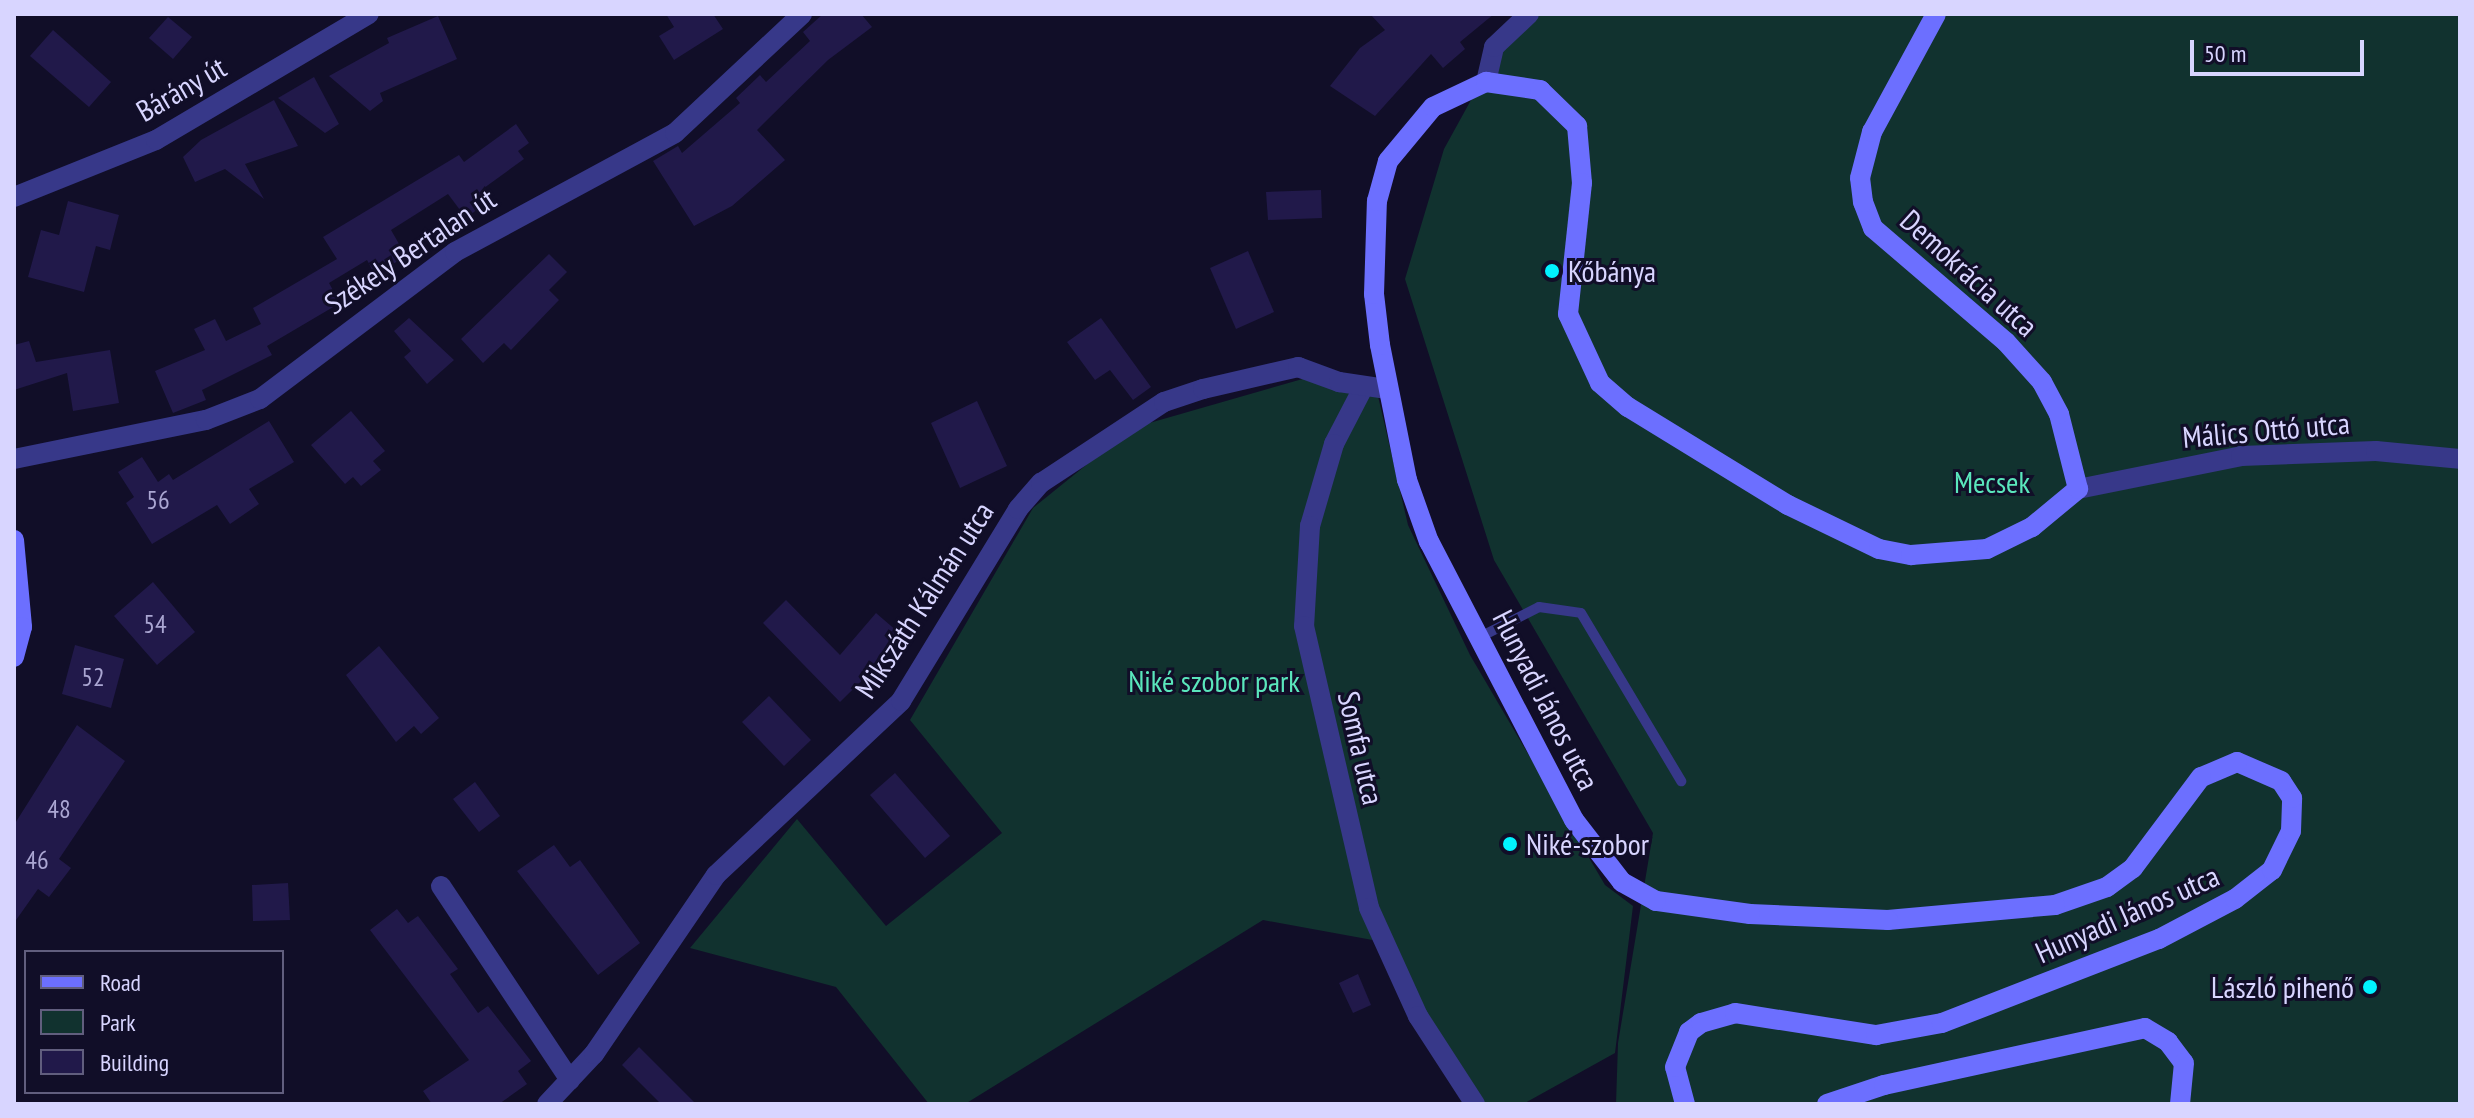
<!DOCTYPE html>
<html>
<head>
<meta charset="utf-8">
<style>
	body { margin:0 }
	#map { position:relative; width:2474px; height:1118px; overflow:hidden; background:#110e28; font-family:"PT Sans Narrow",sans-serif }
	div>[style] { position:absolute }
	.green>* { inset:0; background:#11322f }
	.building>* { inset:0; background:#21194a }
	.lane>* { height:10px; margin:-5px; padding:0 5px; transform-origin:5px; border-radius:5px; background:#373889 }
	.street>* { height:20px; margin:-10px; padding:0 10px; transform-origin:10px; border-radius:10px; background:#373889 }
	.secondary>* { height:20px; margin:-10px; padding:0 10px; transform-origin:10px; border-radius:10px; background:#6c6fff }
	.dots>* { width:22px; height:22px; translate:-50% -50%; box-sizing:border-box; border:4px solid #110e28; border-radius:50% }
	span { translate:-50% -50%; white-space:nowrap; text-align:center; line-height:1.15; -webkit-text-stroke:6px #110e28; paint-order:stroke }
	.number-label { font-size:26px; color:#aaa6d2 }
	.number-label span { -webkit-text-stroke-width:0 }
	.street-label { font-size:30px; color:#d8d5ff }
	.poi-label { font-size:30px; color:#d8d5ff }
	.left { translate:0 -50%; text-align:left }
	.right { translate:-100% -50%; text-align:right }
	.park-label { font-size:30px; color:#5ae6bc }
	.frame { position:absolute; inset:0; border:16px solid #d8d5ff; pointer-events:none }
	.legend { position:absolute; left:24px; top:950px; width:260px; height:144px; box-sizing:border-box; background:#110e28; border:2px solid #615e7e; margin:0; padding:10px 14px; list-style:none; font-size:24px; color:#d8d5ff }
	.legend li { display:flex; align-items:center; gap:16px; height:40px }
	.legend b { width:40px; border:2px solid #615e7e }
	.scale { position:absolute; left:2190px; top:40px; width:174px; height:36px; box-sizing:border-box; border:4px solid #d8d5ff; border-top:0; padding-left:10px; font-size:24px; line-height:28px; white-space:nowrap; color:#d8d5ff; -webkit-text-stroke:6px #110e28; paint-order:stroke }
</style>
</head>
<body>
<div id="map">
	<div class="green">
		<div style="clip-path:polygon(1532px 14px,2460px 14px,2460px 1104px,1616px 1104px,1618px 1043px,1653px 833px,1494px 560px,1405px 279px,1444px 149px,1504px 40px)"></div>
		<div style="clip-path:polygon(1306px 378px,1378px 396px,1408px 525px,1470px 655px,1605px 885px,1633px 906px,1615px 1053px,1523px 1104px,1485px 1104px,1378px 941px,1263px 920px,965px 1104px,929px 1104px,836px 987px,690px 948px,797px 819px,886px 926px,1002px 833px,910px 720px,1033px 508px,1132px 428px)"></div>
	</div>
	<div class="building">
		<div style="clip-path:polygon(666px 14px,713px 14px,723px 29px,674px 60px,659px 36px,674px 27px)"></div>
		<div style="clip-path:polygon(823px 14px,861px 14px,872px 27px,828px 60px,757px 130px,785px 160px,732px 206px,694px 226px,653px 161px,678px 146px,682px 153px,740px 103px,736px 98px,760px 75px,766px 82px,810px 41px,803px 32px)"></div>
		<div style="clip-path:polygon(1370px 14px,1494px 14px,1460px 42px,1465px 49px,1443px 68px,1431px 54px,1375px 116px,1330px 86px,1360px 48px,1385px 30px)"></div>
		<div style="clip-path:polygon(438px 16px,457px 59px,380px 93px,383px 101px,370px 111px,329px 76px,389px 43px,387px 38px)"></div>
		<div style="clip-path:polygon(168px 17px,192px 37px,173px 59px,149px 38px)"></div>
		<div style="clip-path:polygon(53px 30px,111px 82px,89px 107px,30px 56px)"></div>
		<div style="clip-path:polygon(314px 77px,339px 124px,325px 133px,278px 98px)"></div>
		<div style="clip-path:polygon(274px 100px,298px 146px,245px 164px,264px 199px,225px 169px,195px 182px,183px 157px,201px 140px)"></div>
		<div style="clip-path:polygon(516px 124px,529px 143px,518px 151px,524px 159px,484px 188px,491px 199px,466px 218px,448px 194px,391px 230px,406px 256px,375px 275px,367px 260px,329px 283px,340px 303px,267px 346px,272px 355px,202px 390px,206px 400px,173px 413px,155px 371px,205px 350px,194px 329px,215px 319px,226px 341px,261px 324px,253px 308px,337px 259px,323px 237px,459px 155px,464px 162px)"></div>
		<div style="clip-path:polygon(1321px 190px,1322px 218px,1268px 220px,1266px 192px)"></div>
		<div style="clip-path:polygon(68px 201px,119px 215px,110px 250px,96px 246px,84px 292px,28px 277px,41px 230px,59px 235px)"></div>
		<div style="clip-path:polygon(1248px 251px,1274px 312px,1236px 329px,1210px 268px)"></div>
		<div style="clip-path:polygon(549px 254px,567px 272px,549px 290px,559px 300px,511px 350px,504px 343px,483px 363px,461px 339px)"></div>
		<div style="clip-path:polygon(409px 318px,454px 360px,427px 384px,404px 357px,411px 351px,394px 331px)"></div>
		<div style="clip-path:polygon(1101px 318px,1151px 387px,1133px 400px,1110px 370px,1095px 380px,1067px 342px)"></div>
		<div style="clip-path:polygon(29px 341px,36px 362px,110px 350px,119px 403px,73px 411px,67px 373px,14px 390px,14px 345px)"></div>
		<div style="clip-path:polygon(977px 401px,1007px 466px,960px 488px,931px 423px)"></div>
		<div style="clip-path:polygon(351px 411px,385px 451px,373px 461px,381px 470px,361px 486px,353px 477px,345px 484px,311px 445px)"></div>
		<div style="clip-path:polygon(269px 421px,294px 462px,249px 489px,259px 504px,230px 524px,217px 505px,152px 544px,126px 503px,134px 497px,118px 472px,142px 457px,158px 482px,169px 474px,173px 480px)"></div>
		<div style="clip-path:polygon(153px 582px,195px 632px,157px 665px,114px 616px)"></div>
		<div style="clip-path:polygon(786px 600px,840px 655px,876px 613px,905px 638px,840px 702px,763px 623px)"></div>
		<div style="clip-path:polygon(75px 645px,124px 659px,111px 708px,62px 694px)"></div>
		<div style="clip-path:polygon(379px 646px,439px 718px,421px 734px,414px 726px,396px 742px,346px 675px)"></div>
		<div style="clip-path:polygon(769px 696px,811px 740px,784px 766px,742px 722px)"></div>
		<div style="clip-path:polygon(77px 725px,125px 761px,59px 859px,71px 868px,49px 897px,38px 889px,14px 923px,14px 825px)"></div>
		<div style="clip-path:polygon(895px 773px,950px 836px,925px 858px,870px 795px)"></div>
		<div style="clip-path:polygon(475px 782px,500px 816px,479px 832px,453px 799px)"></div>
		<div style="clip-path:polygon(554px 845px,570px 867px,580px 860px,640px 943px,598px 975px,517px 871px)"></div>
		<div style="clip-path:polygon(288px 883px,290px 920px,253px 921px,252px 885px)"></div>
		<div style="clip-path:polygon(397px 909px,408px 923px,418px 916px,458px 969px,450px 974px,478px 1013px,488px 1006px,531px 1061px,518px 1071px,527px 1084px,499px 1104px,432px 1104px,423px 1091px,469px 1060px,370px 930px)"></div>
		<div style="clip-path:polygon(1358px 974px,1371px 1005px,1353px 1013px,1339px 983px)"></div>
		<div style="clip-path:polygon(639px 1047px,696px 1104px,661px 1104px,622px 1065px)"></div>
	</div>
	<div class="lane">
		<div style="left:1482px;top:636px;width:64px;rotate:-27deg"></div>
		<div style="left:1539px;top:607px;width:42px;rotate:8.1deg"></div>
		<div style="left:1581px;top:613px;width:196px;rotate:59.2deg"></div>
	</div>
	<div class="street">
		<div style="left:1486px;top:82px;width:36px;rotate:-77deg"></div>
		<div style="left:1494px;top:47px;width:48px;rotate:-43.3deg"></div>
		<div style="left:14px;top:197px;width:153px;rotate:-21.9deg"></div>
		<div style="left:156px;top:140px;width:247px;rotate:-30.6deg"></div>
		<div style="left:1363px;top:388px;width:63px;rotate:117.4deg"></div>
		<div style="left:1334px;top:444px;width:85px;rotate:106.3deg"></div>
		<div style="left:1310px;top:526px;width:100px;rotate:93.4deg"></div>
		<div style="left:1304px;top:626px;width:289px;rotate:77deg"></div>
		<div style="left:1369px;top:908px;width:119px;rotate:65.6deg"></div>
		<div style="left:1418px;top:1016px;width:105px;rotate:57.1deg"></div>
		<div style="left:14px;top:459px;width:196px;rotate:-11.5deg"></div>
		<div style="left:206px;top:420px;width:58px;rotate:-21.3deg"></div>
		<div style="left:260px;top:399px;width:244px;rotate:-37deg"></div>
		<div style="left:455px;top:252px;width:250px;rotate:-28.4deg"></div>
		<div style="left:675px;top:133px;width:174px;rotate:-43.1deg"></div>
		<div style="left:2078px;top:489px;width:166px;rotate:-11.4deg"></div>
		<div style="left:2241px;top:456px;width:135px;rotate:-2.1deg"></div>
		<div style="left:2376px;top:451px;width:84px;rotate:5.4deg"></div>
		<div style="left:441px;top:886px;width:233px;rotate:56.4deg"></div>
		<div style="left:547px;top:1104px;width:69px;rotate:-46.8deg"></div>
		<div style="left:594px;top:1054px;width:217px;rotate:-55.7deg"></div>
		<div style="left:716px;top:875px;width:254px;rotate:-43.2deg"></div>
		<div style="left:901px;top:701px;width:225px;rotate:-58.6deg"></div>
		<div style="left:1018px;top:509px;width:35px;rotate:-49deg"></div>
		<div style="left:1041px;top:483px;width:147px;rotate:-33.4deg"></div>
		<div style="left:1164px;top:402px;width:41px;rotate:-18.4deg"></div>
		<div style="left:1203px;top:389px;width:98px;rotate:-13deg"></div>
		<div style="left:1298px;top:367px;width:44px;rotate:20.1deg"></div>
		<div style="left:1339px;top:382px;width:49px;rotate:8.3deg"></div>
	</div>
	<div class="secondary">
		<div style="left:14px;top:540px;width:87px;rotate:84.7deg"></div>
		<div style="left:22px;top:627px;width:31px;rotate:105deg"></div>
		<div style="left:1685px;top:1104px;width:38px;rotate:-105deg"></div>
		<div style="left:1675px;top:1067px;width:38px;rotate:-68deg"></div>
		<div style="left:1689px;top:1032px;width:15px;rotate:-37deg"></div>
		<div style="left:1701px;top:1023px;width:35px;rotate:-16deg"></div>
		<div style="left:1735px;top:1013px;width:143px;rotate:8.9deg"></div>
		<div style="left:1876px;top:1035px;width:67px;rotate:-10.3deg"></div>
		<div style="left:1942px;top:1023px;width:233px;rotate:-21.2deg"></div>
		<div style="left:2159px;top:939px;width:86px;rotate:-27.8deg"></div>
		<div style="left:2235px;top:899px;width:47px;rotate:-38.1deg"></div>
		<div style="left:2272px;top:870px;width:43px;rotate:-64deg"></div>
		<div style="left:2291px;top:831px;width:33px;rotate:-88deg"></div>
		<div style="left:2292px;top:798px;width:20px;rotate:-123deg"></div>
		<div style="left:2281px;top:781px;width:48px;rotate:-156.6deg"></div>
		<div style="left:2237px;top:762px;width:39px;rotate:157deg"></div>
		<div style="left:2201px;top:777px;width:114px;rotate:126.8deg"></div>
		<div style="left:2133px;top:868px;width:32px;rotate:144deg"></div>
		<div style="left:2107px;top:887px;width:55px;rotate:160.9deg"></div>
		<div style="left:2055px;top:905px;width:168px;rotate:174.9deg"></div>
		<div style="left:1888px;top:920px;width:138px;rotate:-177.5deg"></div>
		<div style="left:1750px;top:914px;width:95px;rotate:-172.1deg"></div>
		<div style="left:1656px;top:901px;width:39px;rotate:-151deg"></div>
		<div style="left:1622px;top:882px;width:78px;rotate:-127.7deg"></div>
		<div style="left:1574px;top:820px;width:314px;rotate:-117.5deg"></div>
		<div style="left:1429px;top:542px;width:66px;rotate:-109.5deg"></div>
		<div style="left:1407px;top:480px;width:138px;rotate:-101.3deg"></div>
		<div style="left:1380px;top:345px;width:51px;rotate:-96.7deg"></div>
		<div style="left:1374px;top:294px;width:93px;rotate:-88.2deg"></div>
		<div style="left:1377px;top:201px;width:41px;rotate:-74.6deg"></div>
		<div style="left:1388px;top:161px;width:70px;rotate:-50.2deg"></div>
		<div style="left:1433px;top:107px;width:59px;rotate:-25.3deg"></div>
		<div style="left:1486px;top:82px;width:55px;rotate:8.4deg"></div>
		<div style="left:1540px;top:90px;width:52px;rotate:44.2deg"></div>
		<div style="left:1577px;top:126px;width:57px;rotate:85deg"></div>
		<div style="left:1582px;top:183px;width:132px;rotate:96.1deg"></div>
		<div style="left:1568px;top:314px;width:76px;rotate:65.1deg"></div>
		<div style="left:1600px;top:383px;width:37px;rotate:41deg"></div>
		<div style="left:1628px;top:407px;width:188px;rotate:31.5deg"></div>
		<div style="left:1788px;top:505px;width:101px;rotate:25.8deg"></div>
		<div style="left:1879px;top:549px;width:33px;rotate:11deg"></div>
		<div style="left:1911px;top:555px;width:76px;rotate:-4.5deg"></div>
		<div style="left:1987px;top:549px;width:50px;rotate:-26.1deg"></div>
		<div style="left:2032px;top:527px;width:60px;rotate:-39.6deg"></div>
		<div style="left:2078px;top:489px;width:77px;rotate:-104.2deg"></div>
		<div style="left:2059px;top:414px;width:36px;rotate:-118deg"></div>
		<div style="left:2042px;top:382px;width:54px;rotate:-132deg"></div>
		<div style="left:2006px;top:342px;width:175px;rotate:-139.4deg"></div>
		<div style="left:1873px;top:228px;width:28px;rotate:-111deg"></div>
		<div style="left:1863px;top:202px;width:24px;rotate:-97deg"></div>
		<div style="left:1860px;top:178px;width:48px;rotate:-75.4deg"></div>
		<div style="left:1872px;top:132px;width:134px;rotate:-61.5deg"></div>
		<div style="left:1827px;top:1104px;width:60px;rotate:-18.4deg"></div>
		<div style="left:1884px;top:1085px;width:267px;rotate:-12.3deg"></div>
		<div style="left:2145px;top:1028px;width:27px;rotate:31deg"></div>
		<div style="left:2168px;top:1042px;width:26px;rotate:53deg"></div>
		<div style="left:2184px;top:1063px;width:41px;rotate:95.6deg"></div>
	</div>
	<div class="dots">
		<div style="left:1552px;top:271px;background:#01f2ff"></div>
		<div style="left:1510px;top:844px;background:#01f2ff"></div>
		<div style="left:2370px;top:987px;background:#01f2ff"></div>
	</div>
	<div class="number-label">
		<span style="left:158px;top:500px">56</span>
		<span style="left:155px;top:624px">54</span>
		<span style="left:93px;top:677px">52</span>
		<span style="left:59px;top:809px">48</span>
		<span style="left:37px;top:860px">46</span>
	</div>
	<div class="street-label">
		<span style="left:181px;top:89px;rotate:-30deg">Bárány út</span>
		<span style="left:410px;top:251px;rotate:-34deg">Székely Bertalan út</span>
		<span style="left:1969px;top:273px;rotate:42deg">Demokrácia utca</span>
		<span style="left:2266px;top:430px;rotate:-5deg">Málics Ottó utca</span>
		<span style="left:924px;top:600px;rotate:-57deg">Mikszáth Kálmán utca</span>
		<span style="left:1546px;top:700px;rotate:63deg">Hunyadi János utca</span>
		<span style="left:1361px;top:748px;rotate:77deg">Somfa utca</span>
		<span style="left:2127px;top:914px;rotate:-24deg">Hunyadi János utca</span>
	</div>
	<div class="poi-label">
		<span class="left" style="left:1568px;top:271px">Kőbánya</span>
		<span class="left" style="left:1526px;top:844px">Niké-szobor</span>
		<span class="right" style="left:2354px;top:987px">László pihenő</span>
	</div>
	<div class="park-label">
		<span style="left:1992px;top:482px">Mecsek</span>
		<span style="left:1214px;top:681px">Niké szobor park</span>
	</div>
	<div class="frame"></div>
	<ul class="legend">
	<li><b style="height:10px;background:#6c6fff"></b>Road</li>
	<li><b style="height:22px;background:#11322f"></b>Park</li>
	<li><b style="height:22px;background:#21194a"></b>Building</li>
	</ul>
	<div class="scale">50 m</div>
</div>
</body>
</html>
